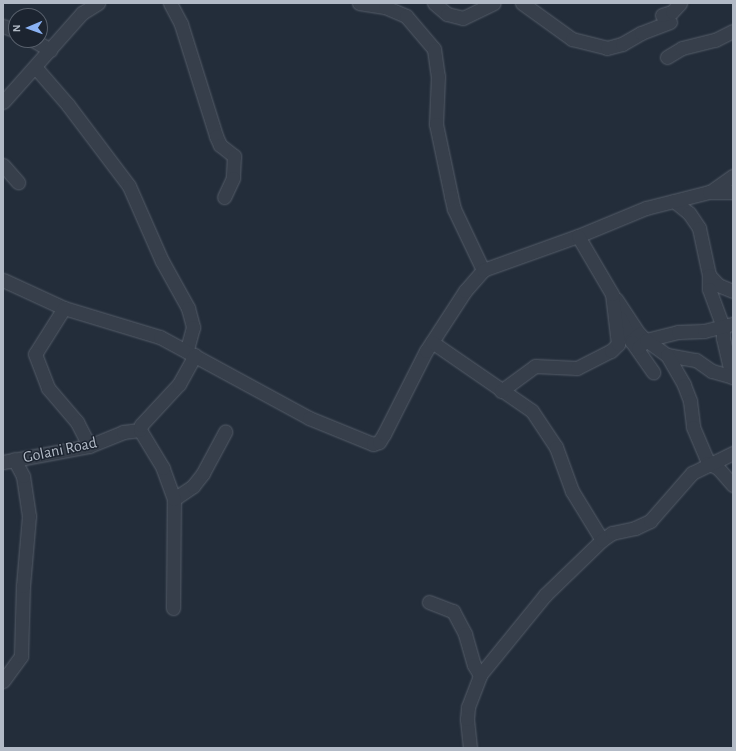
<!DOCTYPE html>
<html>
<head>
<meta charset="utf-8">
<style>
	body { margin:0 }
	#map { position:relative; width:736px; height:751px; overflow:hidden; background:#232d3a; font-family:"Alegreya Sans",sans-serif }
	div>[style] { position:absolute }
	.roads { filter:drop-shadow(0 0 1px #555d69) drop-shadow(0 0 1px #555d69) }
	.street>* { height:13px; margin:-6.5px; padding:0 6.5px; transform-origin:6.5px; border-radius:6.5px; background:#373f4b }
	span { translate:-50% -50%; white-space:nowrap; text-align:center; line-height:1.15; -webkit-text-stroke:3px #1c2430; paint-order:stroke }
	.street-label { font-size:16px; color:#b2bac6 }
	.frame { position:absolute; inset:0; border:4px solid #b2bac6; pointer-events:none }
	.north { position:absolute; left:8px; top:8px; width:40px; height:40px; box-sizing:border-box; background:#1c2430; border:1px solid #58606c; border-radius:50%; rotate:268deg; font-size:11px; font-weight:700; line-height:16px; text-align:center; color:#b2bac6 }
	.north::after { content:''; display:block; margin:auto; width:14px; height:18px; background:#8ab2f4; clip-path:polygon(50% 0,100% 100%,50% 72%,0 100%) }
</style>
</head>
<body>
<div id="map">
	<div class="roads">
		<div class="street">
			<div style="left:170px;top:3px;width:24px;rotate:62deg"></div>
			<div style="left:181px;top:24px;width:117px;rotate:72.6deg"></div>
			<div style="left:216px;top:136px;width:10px;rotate:66deg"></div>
			<div style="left:220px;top:145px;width:18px;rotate:38deg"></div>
			<div style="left:234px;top:156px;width:22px;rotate:93deg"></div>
			<div style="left:233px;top:178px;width:21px;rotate:115deg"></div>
			<div style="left:359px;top:3px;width:26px;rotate:9deg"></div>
			<div style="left:385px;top:7px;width:23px;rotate:23deg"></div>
			<div style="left:406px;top:16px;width:43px;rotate:49.7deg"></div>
			<div style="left:434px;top:49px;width:27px;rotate:82deg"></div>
			<div style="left:438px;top:76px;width:48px;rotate:92.4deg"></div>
			<div style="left:436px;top:124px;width:74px;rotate:78.2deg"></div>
			<div style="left:451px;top:196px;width:13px;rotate:77deg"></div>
			<div style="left:454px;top:209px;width:68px;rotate:64.6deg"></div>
			<div style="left:434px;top:3px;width:17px;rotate:40deg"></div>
			<div style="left:447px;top:14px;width:16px;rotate:14deg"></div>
			<div style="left:463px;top:18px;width:34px;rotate:-26deg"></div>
			<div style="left:522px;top:3px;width:62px;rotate:35.8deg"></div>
			<div style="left:572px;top:39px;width:36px;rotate:14deg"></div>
			<div style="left:607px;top:48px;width:16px;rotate:-15deg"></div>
			<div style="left:622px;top:44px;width:22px;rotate:-30deg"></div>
			<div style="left:641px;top:33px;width:31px;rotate:-21deg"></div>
			<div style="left:662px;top:15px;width:10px;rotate:-17deg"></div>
			<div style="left:672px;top:12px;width:12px;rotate:-48deg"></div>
			<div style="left:3px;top:26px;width:14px;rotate:21deg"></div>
			<div style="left:33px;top:40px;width:20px;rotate:30deg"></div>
			<div style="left:667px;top:57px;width:17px;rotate:-31deg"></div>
			<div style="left:682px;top:48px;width:34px;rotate:-14deg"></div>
			<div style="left:715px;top:40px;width:20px;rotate:-27deg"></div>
			<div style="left:36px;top:68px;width:49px;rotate:49.1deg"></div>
			<div style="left:68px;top:105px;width:101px;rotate:53deg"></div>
			<div style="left:129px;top:186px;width:82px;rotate:66.3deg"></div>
			<div style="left:162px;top:261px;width:54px;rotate:61deg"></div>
			<div style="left:188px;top:308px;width:20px;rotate:75deg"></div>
			<div style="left:193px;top:327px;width:24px;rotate:105deg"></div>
			<div style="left:3px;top:102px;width:119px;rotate:-48.4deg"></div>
			<div style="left:82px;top:13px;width:19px;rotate:-32deg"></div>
			<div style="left:3px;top:165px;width:23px;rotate:49deg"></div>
			<div style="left:710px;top:192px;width:28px;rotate:-35deg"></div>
			<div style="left:674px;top:201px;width:19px;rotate:39deg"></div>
			<div style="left:689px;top:213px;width:18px;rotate:56deg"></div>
			<div style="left:699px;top:228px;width:48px;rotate:78deg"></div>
			<div style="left:709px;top:275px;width:13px;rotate:48deg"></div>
			<div style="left:718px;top:285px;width:16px;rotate:22deg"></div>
			<div style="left:709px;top:275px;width:14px;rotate:90deg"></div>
			<div style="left:709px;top:289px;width:40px;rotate:69.8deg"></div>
			<div style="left:723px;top:327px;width:11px;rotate:90deg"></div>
			<div style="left:723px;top:338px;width:40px;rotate:77deg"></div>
			<div style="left:3px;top:280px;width:67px;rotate:24.7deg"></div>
			<div style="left:64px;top:308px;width:100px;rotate:16.8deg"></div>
			<div style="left:160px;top:337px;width:170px;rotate:28.5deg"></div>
			<div style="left:309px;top:418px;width:69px;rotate:22.1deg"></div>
			<div style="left:373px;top:444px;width:6px;rotate:-18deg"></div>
			<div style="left:379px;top:442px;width:9px;rotate:-58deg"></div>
			<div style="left:384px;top:434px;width:93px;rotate:-63.2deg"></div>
			<div style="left:426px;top:351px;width:72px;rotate:-57deg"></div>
			<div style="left:465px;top:291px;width:28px;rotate:-49deg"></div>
			<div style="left:483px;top:270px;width:101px;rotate:-19.7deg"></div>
			<div style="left:578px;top:236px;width:74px;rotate:-22.4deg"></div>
			<div style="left:646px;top:208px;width:65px;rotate:-14.3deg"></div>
			<div style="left:709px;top:192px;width:24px"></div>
			<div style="left:616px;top:299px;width:42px;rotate:56.7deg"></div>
			<div style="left:639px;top:334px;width:9px;rotate:41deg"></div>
			<div style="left:646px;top:340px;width:33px;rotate:-14deg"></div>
			<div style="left:678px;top:332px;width:26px;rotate:-2deg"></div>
			<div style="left:704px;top:331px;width:30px;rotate:-14deg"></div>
			<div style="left:64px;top:308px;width:54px;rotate:122.2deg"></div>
			<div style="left:35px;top:354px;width:36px;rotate:69deg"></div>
			<div style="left:48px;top:388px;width:45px;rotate:49.5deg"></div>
			<div style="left:77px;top:422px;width:27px;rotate:63deg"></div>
			<div style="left:620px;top:318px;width:25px;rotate:64deg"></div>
			<div style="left:631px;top:341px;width:11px;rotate:-41deg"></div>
			<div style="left:432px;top:342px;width:121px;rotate:34.6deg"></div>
			<div style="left:532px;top:411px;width:43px;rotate:56.3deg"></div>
			<div style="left:556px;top:447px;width:47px;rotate:70deg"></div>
			<div style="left:572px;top:491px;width:57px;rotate:58.5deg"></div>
			<div style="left:632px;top:342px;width:37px;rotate:55deg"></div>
			<div style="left:638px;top:348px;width:11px;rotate:-45deg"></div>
			<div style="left:646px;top:340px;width:26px;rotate:36deg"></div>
			<div style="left:667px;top:355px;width:29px;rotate:10deg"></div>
			<div style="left:696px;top:360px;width:19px;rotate:35deg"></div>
			<div style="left:712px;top:371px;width:22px;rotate:16deg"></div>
			<div style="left:667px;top:355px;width:34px;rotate:60deg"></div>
			<div style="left:684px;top:385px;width:17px;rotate:69deg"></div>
			<div style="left:690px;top:401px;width:26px;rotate:83deg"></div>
			<div style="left:693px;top:427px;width:39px;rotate:67deg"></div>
			<div style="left:708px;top:463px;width:11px;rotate:27deg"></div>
			<div style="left:718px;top:468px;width:23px;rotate:49deg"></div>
			<div style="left:501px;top:391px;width:42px;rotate:-36.3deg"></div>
			<div style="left:535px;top:366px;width:42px;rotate:2.7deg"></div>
			<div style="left:577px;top:368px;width:38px;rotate:-27deg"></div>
			<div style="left:611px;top:351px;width:10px;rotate:-45deg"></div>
			<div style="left:618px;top:344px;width:50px;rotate:-96.8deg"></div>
			<div style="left:612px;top:294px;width:67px;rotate:-120.4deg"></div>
			<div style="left:3px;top:462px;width:87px;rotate:-10.5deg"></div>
			<div style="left:89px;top:446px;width:37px;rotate:-22deg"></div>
			<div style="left:123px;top:432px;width:17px;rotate:-7deg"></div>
			<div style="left:174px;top:499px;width:23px;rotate:-34deg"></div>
			<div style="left:193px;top:486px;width:16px;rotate:-52deg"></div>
			<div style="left:203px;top:473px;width:47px;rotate:-61.8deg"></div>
			<div style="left:429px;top:602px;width:26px;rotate:21deg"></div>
			<div style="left:453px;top:611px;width:26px;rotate:62deg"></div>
			<div style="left:465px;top:634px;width:32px;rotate:74deg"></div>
			<div style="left:474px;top:665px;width:12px;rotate:59deg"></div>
			<div style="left:173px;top:608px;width:109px;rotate:-89.5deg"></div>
			<div style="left:174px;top:499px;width:33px;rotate:-110deg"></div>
			<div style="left:163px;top:468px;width:44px;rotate:-121.2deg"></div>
			<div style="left:140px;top:430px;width:5px;rotate:-79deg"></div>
			<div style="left:141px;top:425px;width:56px;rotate:-47.2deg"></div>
			<div style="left:179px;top:384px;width:33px;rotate:-61deg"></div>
			<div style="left:3px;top:681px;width:31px;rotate:-54deg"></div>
			<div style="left:21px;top:656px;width:70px;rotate:-88.4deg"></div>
			<div style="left:23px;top:586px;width:70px;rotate:-85.1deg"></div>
			<div style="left:29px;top:516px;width:40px;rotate:-98.5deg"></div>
			<div style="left:23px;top:476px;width:19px;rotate:-118deg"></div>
			<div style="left:470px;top:748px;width:29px;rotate:-96deg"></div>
			<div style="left:467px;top:719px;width:12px;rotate:-85deg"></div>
			<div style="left:468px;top:707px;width:34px;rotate:-69deg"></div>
			<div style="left:480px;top:675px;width:103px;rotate:-50.9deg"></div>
			<div style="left:545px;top:595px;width:79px;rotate:-44deg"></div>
			<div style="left:602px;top:540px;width:12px;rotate:-35deg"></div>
			<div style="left:612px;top:533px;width:24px;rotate:-12deg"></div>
			<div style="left:635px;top:528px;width:17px;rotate:-25deg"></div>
			<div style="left:650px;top:521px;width:64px;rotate:-48.8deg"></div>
			<div style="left:692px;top:473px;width:46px;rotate:-26deg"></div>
		</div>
	</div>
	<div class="street-label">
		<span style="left:60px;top:450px;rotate:-12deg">Golani Road</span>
	</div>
	<div class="frame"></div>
	<div class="north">N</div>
</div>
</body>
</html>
